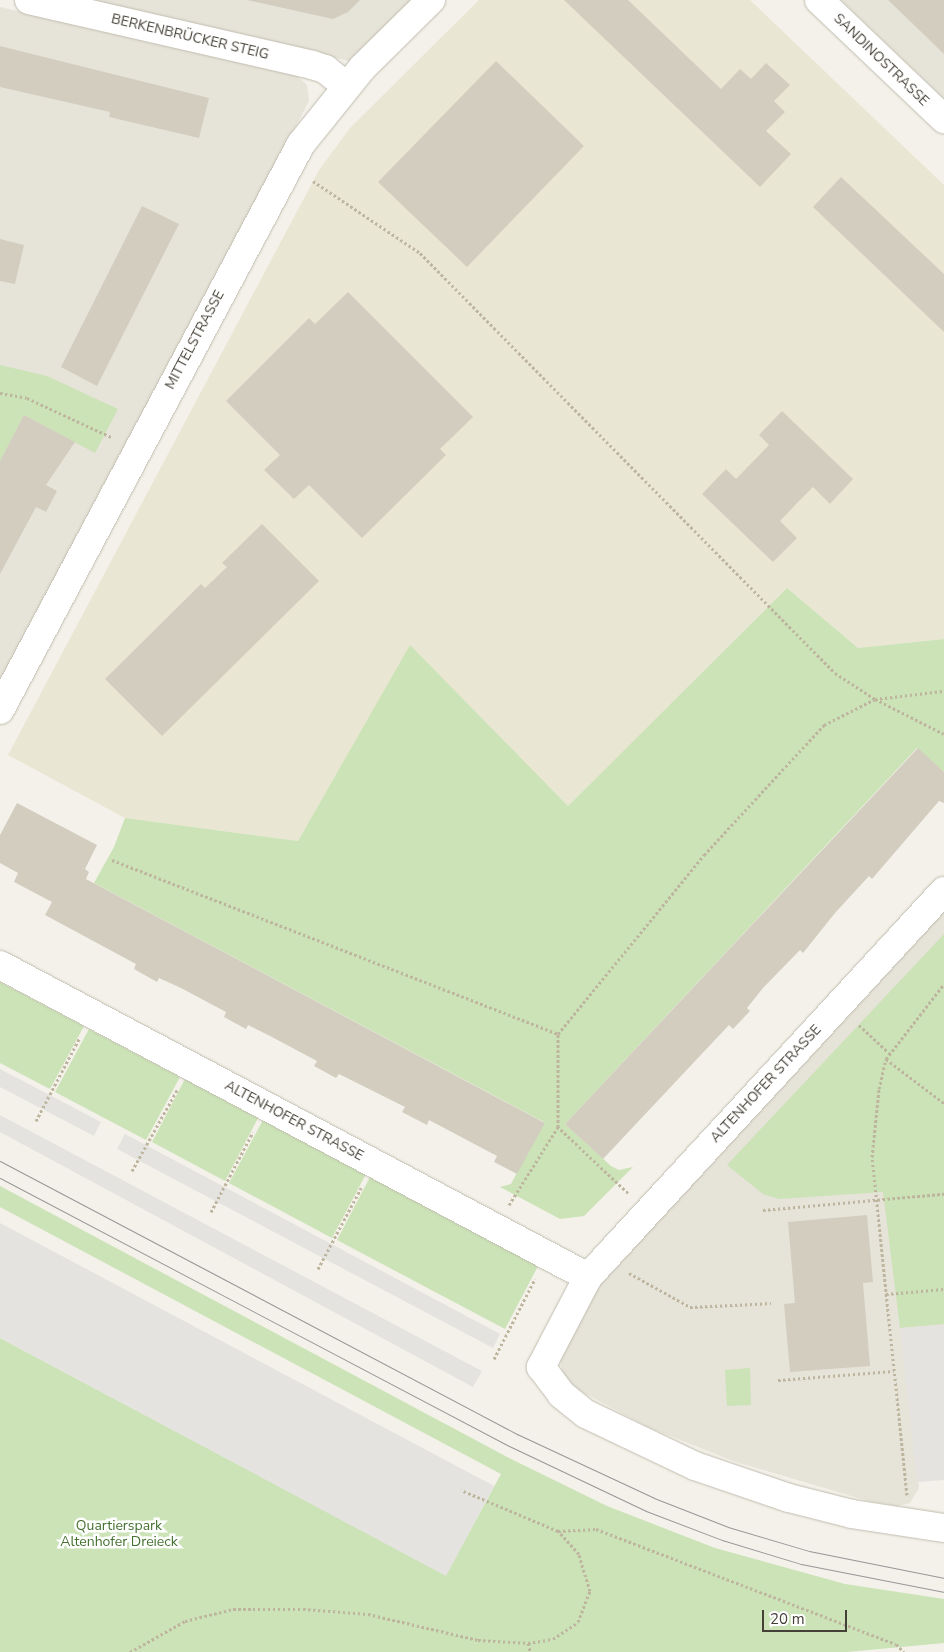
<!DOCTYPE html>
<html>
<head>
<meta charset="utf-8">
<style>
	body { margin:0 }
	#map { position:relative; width:944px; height:1652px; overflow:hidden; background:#f3f1e9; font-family:"Nunito Sans",sans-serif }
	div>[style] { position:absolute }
	.residential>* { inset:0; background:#e6e3d8 }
	.education>* { inset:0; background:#eae6d4 }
	.green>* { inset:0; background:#cbe3b6 }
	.parking>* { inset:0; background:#e5e3e0 }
	.building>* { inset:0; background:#d3cdc0 }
	.path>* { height:3px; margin-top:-1.5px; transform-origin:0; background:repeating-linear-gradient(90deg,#beb59f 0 2.5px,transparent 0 5px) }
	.roads { filter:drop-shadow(0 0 1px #c0bcaf) drop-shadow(0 0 1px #c0bcaf) }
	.minor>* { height:28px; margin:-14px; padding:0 14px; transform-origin:14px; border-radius:14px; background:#fff }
	.tram>* { height:1px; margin:-0.5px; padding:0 0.5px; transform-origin:0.5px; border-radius:0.5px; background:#979797 }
	span { translate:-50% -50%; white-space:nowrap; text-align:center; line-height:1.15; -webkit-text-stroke:5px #fff; paint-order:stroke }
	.street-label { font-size:14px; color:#464138 }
	.park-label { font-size:14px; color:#457231 }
	.scale { position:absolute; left:762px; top:1610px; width:85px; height:22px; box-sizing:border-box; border:2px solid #464138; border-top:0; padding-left:6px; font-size:15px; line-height:18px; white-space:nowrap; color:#464138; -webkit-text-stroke:4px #fff; paint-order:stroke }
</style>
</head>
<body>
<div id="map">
	<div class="residential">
		<div style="clip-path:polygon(81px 0,417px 0,354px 61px,349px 61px)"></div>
		<div style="clip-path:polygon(841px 0,944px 0,944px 99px)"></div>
		<div style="clip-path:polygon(0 7px,296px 75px,307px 85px,309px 101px,0 689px)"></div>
		<div style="clip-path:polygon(944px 909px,944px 1340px,902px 1345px,919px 1488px,910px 1503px,898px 1506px,868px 1501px,733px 1461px,648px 1427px,573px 1387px,563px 1373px,559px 1357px,564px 1340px,603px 1280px)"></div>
	</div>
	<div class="education">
		<div style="clip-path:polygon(479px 0,750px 0,944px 185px,944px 639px,858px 648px,787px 588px,568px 806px,410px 646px,298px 841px,125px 818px,8px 755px,319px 170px,350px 128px)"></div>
	</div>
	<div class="green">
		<div style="clip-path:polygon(0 365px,47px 376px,118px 409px,95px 453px,24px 415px,0 461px)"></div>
		<div style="clip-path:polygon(787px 588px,858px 648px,944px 639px,944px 772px,917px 748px,565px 1124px,611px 1166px,619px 1170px,633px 1167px,584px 1216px,560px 1219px,500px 1187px,511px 1184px,544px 1122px,94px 883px,114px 847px,125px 818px,298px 841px,410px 645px,568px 806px)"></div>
		<div style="clip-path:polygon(944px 934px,944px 1324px,900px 1328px,883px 1192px,779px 1199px,763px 1194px,727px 1165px)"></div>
		<div style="clip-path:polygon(0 982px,84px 1026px,50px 1089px,0 1063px)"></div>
		<div style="clip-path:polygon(89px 1029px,180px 1077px,146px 1140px,55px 1092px)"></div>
		<div style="clip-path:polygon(185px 1079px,258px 1118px,225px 1181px,152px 1142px)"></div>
		<div style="clip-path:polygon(263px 1120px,366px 1174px,332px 1238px,229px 1183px)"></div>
		<div style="clip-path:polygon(370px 1177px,538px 1266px,505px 1329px,337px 1240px)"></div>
		<div style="clip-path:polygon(0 1186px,509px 1458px,607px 1506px,715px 1548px,845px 1584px,944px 1599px,944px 1643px,847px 1652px,0 1652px,0 1338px,446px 1575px,501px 1474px,0 1207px)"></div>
		<div style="clip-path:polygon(750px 1368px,751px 1405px,727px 1406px,725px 1370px)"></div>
	</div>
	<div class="parking">
		<div style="clip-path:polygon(0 1069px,101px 1122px,94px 1136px,0 1087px)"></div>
		<div style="clip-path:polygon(0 1115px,482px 1371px,473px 1387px,0 1132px)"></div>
		<div style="clip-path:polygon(125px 1134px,500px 1334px,493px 1348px,117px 1149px)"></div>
		<div style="clip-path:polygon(0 1223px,494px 1486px,446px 1576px,0 1338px)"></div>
		<div style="clip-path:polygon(944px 1325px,944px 1480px,917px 1482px,900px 1328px)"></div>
	</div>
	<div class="building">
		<div style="clip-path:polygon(247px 0,360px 0,348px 12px,333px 19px)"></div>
		<div style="clip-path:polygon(564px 0,628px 0,721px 89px,740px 69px,751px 79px,766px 63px,790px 85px,774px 101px,785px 112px,766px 131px,791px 154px,760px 187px)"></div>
		<div style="clip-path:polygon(888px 0,944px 0,944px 54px,912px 23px)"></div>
		<div style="clip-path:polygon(0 46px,209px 98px,199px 138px,109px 117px,110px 112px,0 87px)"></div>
		<div style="clip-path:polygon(496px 61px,584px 146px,467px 267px,378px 182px)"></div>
		<div style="clip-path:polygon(841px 177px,944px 274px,944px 332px,813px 207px)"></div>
		<div style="clip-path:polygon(142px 206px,179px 224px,97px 386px,61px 367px)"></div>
		<div style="clip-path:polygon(0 239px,24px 245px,15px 284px,0 281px)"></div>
		<div style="clip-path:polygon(348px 292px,473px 417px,440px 449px,446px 455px,362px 538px,309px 485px,294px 499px,264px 470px,280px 455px,226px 401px,309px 318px,315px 324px)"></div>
		<div style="clip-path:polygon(782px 411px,853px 479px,830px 504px,813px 487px,799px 501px,780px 521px,797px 538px,773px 562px,702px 494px,726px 469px,736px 479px,769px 445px,759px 435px)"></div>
		<div style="clip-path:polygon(24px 415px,75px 442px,46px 485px,57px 491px,46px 512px,36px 507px,0 574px,0 461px)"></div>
		<div style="clip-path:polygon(262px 524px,319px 581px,162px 736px,105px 679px,201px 584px,205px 588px,227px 567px,222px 563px)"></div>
		<div style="clip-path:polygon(918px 748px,944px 772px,944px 803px,939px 801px,872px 879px,869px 876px,835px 913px,803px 953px,800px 950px,763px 988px,747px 1008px,750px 1011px,733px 1029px,729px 1025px,603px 1159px,565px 1124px)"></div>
		<div style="clip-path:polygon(17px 803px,97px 845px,85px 869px,89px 872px,86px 879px,545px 1123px,517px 1174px,494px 1162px,497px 1156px,429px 1120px,427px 1125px,402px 1112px,405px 1107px,339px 1074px,336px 1078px,314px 1066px,317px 1061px,270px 1036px,248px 1025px,246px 1029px,224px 1017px,226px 1012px,181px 988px,159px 978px,157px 982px,134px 969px,136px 964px,45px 915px,52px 902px,14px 882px,18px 873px,0 863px,0 835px)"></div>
		<div style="clip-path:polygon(867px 1215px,873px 1282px,863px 1283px,870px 1366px,790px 1372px,784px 1304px,795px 1303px,788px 1222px)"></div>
	</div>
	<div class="path">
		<div style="left:313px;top:181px;width:129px;rotate:33.9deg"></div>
		<div style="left:420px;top:253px;width:590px;rotate:45.34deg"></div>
		<div style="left:835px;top:673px;width:48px;rotate:33deg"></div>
		<div style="left:875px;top:699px;width:77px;rotate:26.9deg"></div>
		<div style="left:0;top:393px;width:27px;rotate:10deg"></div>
		<div style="left:27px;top:398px;width:93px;rotate:24.9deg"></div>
		<div style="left:112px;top:860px;width:479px;rotate:21.3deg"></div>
		<div style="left:859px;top:1025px;width:42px;rotate:43.1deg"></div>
		<div style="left:886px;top:1059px;width:73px;rotate:37.2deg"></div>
		<div style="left:36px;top:1121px;width:93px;rotate:-62.3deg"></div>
		<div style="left:132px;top:1171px;width:93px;rotate:-60.9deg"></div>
		<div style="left:628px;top:1193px;width:96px;rotate:-136.7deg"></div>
		<div style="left:558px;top:1127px;width:93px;rotate:-90deg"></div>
		<div style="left:558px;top:1034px;width:231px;rotate:-50.8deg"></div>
		<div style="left:704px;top:855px;width:177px;rotate:-47.3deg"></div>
		<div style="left:824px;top:725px;width:57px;rotate:-27deg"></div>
		<div style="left:875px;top:699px;width:69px;rotate:-6.6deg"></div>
		<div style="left:509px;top:1205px;width:92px;rotate:-57.9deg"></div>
		<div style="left:763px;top:1210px;width:182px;rotate:-5.1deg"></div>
		<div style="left:211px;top:1212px;width:90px;rotate:-62.3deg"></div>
		<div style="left:318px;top:1269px;width:92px;rotate:-62deg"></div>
		<div style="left:629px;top:1273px;width:70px;rotate:29.1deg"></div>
		<div style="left:690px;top:1307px;width:81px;rotate:-2.8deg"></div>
		<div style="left:886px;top:1294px;width:58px;rotate:-4.9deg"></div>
		<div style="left:494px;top:1359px;width:90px;rotate:-62.9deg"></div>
		<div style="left:778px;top:1380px;width:116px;rotate:-4.4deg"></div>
		<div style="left:907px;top:1495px;width:340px;rotate:-95.9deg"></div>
		<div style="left:872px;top:1157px;width:68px;rotate:-84.1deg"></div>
		<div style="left:879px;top:1089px;width:31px;rotate:-77deg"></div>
		<div style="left:886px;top:1059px;width:95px;rotate:-52.3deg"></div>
		<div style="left:558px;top:1531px;width:38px;rotate:-3deg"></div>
		<div style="left:596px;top:1529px;width:321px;rotate:21deg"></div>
		<div style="left:896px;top:1644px;width:11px;rotate:45deg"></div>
		<div style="left:528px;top:1643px;width:9px;rotate:77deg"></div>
		<div style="left:130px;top:1652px;width:63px;rotate:-29.4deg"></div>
		<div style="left:185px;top:1621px;width:49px;rotate:-14deg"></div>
		<div style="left:233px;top:1609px;width:70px"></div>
		<div style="left:303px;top:1609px;width:65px;rotate:4.4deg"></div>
		<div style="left:368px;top:1614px;width:113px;rotate:13.3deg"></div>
		<div style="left:478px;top:1640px;width:50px;rotate:3.4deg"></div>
		<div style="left:528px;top:1643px;width:25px;rotate:-9deg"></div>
		<div style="left:553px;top:1639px;width:30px;rotate:-34deg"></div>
		<div style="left:578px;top:1622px;width:33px;rotate:-69deg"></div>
		<div style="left:590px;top:1591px;width:39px;rotate:-107deg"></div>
		<div style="left:579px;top:1554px;width:31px;rotate:-132deg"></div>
		<div style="left:558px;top:1531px;width:105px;rotate:-157.1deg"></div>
	</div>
	<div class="roads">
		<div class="minor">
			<div style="left:29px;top:0;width:290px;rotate:12.9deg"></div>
			<div style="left:312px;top:65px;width:14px;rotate:17deg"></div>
			<div style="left:325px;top:69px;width:27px;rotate:39deg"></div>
			<div style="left:819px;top:0;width:173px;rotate:43.6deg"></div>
			<div style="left:0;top:710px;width:641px;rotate:-62deg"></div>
			<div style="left:301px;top:144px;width:97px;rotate:-51.2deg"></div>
			<div style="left:362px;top:68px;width:97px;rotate:-44.6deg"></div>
			<div style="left:944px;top:891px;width:525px;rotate:132.68deg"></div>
			<div style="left:588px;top:1277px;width:102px;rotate:117.6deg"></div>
			<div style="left:541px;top:1367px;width:34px;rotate:53deg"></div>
			<div style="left:561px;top:1394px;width:32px;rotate:39deg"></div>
			<div style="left:586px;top:1414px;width:121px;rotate:25.5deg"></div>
			<div style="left:695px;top:1466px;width:99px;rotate:18.8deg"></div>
			<div style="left:789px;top:1498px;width:65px;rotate:14.3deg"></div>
			<div style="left:852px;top:1514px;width:93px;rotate:8.7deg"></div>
			<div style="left:0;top:965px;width:666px;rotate:27.95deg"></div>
		</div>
	</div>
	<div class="tram">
		<div style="left:0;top:1161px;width:585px;rotate:27.84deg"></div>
		<div style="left:517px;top:1434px;width:151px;rotate:25deg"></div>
		<div style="left:654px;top:1498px;width:79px;rotate:21.4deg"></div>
		<div style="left:728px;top:1527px;width:84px;rotate:16.5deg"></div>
		<div style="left:809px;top:1551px;width:138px;rotate:11.3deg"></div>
		<div style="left:0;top:1178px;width:573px;rotate:27.77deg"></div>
		<div style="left:507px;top:1445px;width:154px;rotate:25.4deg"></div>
		<div style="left:646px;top:1511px;width:81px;rotate:20.9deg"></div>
		<div style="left:722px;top:1540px;width:83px;rotate:16.9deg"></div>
		<div style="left:801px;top:1564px;width:146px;rotate:11.1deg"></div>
	</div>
	<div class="street-label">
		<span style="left:190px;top:37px;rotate:13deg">BERKENBRÜCKER STEIG</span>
		<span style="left:881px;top:60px;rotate:44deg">SANDINOSTRASSE</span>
		<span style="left:195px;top:340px;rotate:-62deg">MITTELSTRASSE</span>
		<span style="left:766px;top:1084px;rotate:-47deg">ALTENHOFER STRASSE</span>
		<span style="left:294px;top:1121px;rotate:28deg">ALTENHOFER STRASSE</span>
	</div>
	<div class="park-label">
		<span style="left:119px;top:1534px">Quartierspark<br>Altenhofer Dreieck</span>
	</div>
	<div class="scale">20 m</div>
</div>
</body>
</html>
